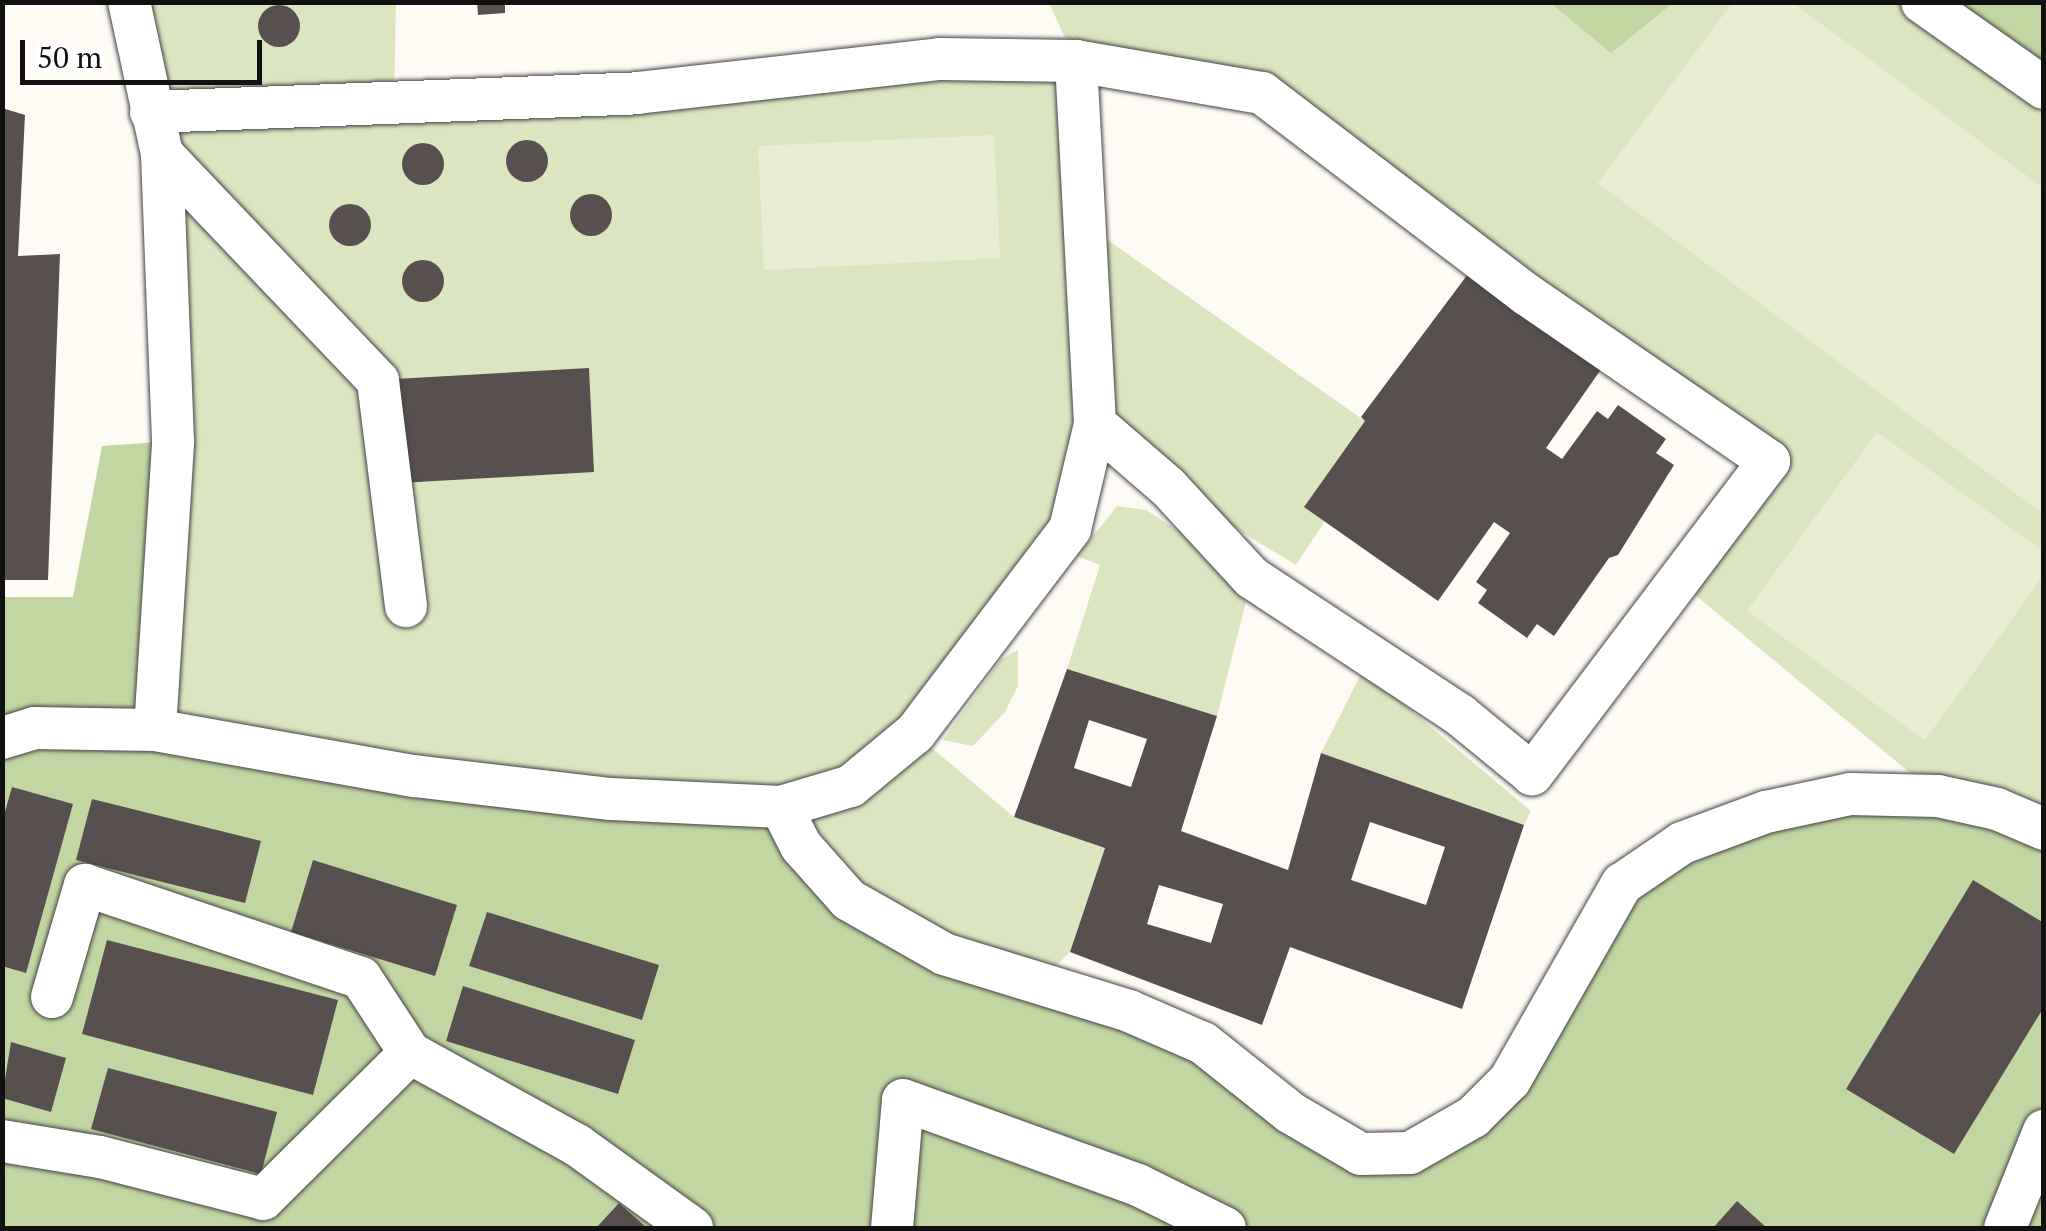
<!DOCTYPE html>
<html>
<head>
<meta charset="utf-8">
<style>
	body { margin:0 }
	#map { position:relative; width:2046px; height:1231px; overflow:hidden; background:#fefbf5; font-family:"PT Serif",serif }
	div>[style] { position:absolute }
	.green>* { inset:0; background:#dbe6c1 }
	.forest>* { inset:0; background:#c2d6a2 }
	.pitch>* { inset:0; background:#e9eed2 }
	.building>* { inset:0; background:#58504e }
	.round { border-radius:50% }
	.roads { filter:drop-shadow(0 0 2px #444) drop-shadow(0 0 2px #444) }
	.minor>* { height:42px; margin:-21px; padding:0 21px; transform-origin:21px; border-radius:21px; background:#fff }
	span { translate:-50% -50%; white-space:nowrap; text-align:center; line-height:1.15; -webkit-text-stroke:10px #fff; paint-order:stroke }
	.frame { position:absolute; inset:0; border:5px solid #111; pointer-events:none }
	.scale { position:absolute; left:20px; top:40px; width:242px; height:45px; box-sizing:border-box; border:5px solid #111; border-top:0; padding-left:12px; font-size:30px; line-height:35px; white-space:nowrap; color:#111; -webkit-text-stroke:8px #fff; paint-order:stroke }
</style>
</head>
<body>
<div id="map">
	<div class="green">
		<div style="clip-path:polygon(129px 3px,396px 3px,394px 101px,1075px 60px,1049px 3px,1550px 3px,1611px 52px,1673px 3px,1922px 3px,2043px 88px,2043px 829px,1938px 796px,1678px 581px,1769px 462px,1262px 93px,1077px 61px,1085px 224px,1365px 421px,1305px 506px,1325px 521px,1296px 565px,1168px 487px,1096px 424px,1070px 529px,915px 734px,1014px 817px,1105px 848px,1070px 952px,1038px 984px,155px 730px,173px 441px)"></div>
		<div style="clip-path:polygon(1117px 506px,1146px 510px,1252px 578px,1217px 716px,1067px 669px,1100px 565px,1077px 556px)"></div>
		<div style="clip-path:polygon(1018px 650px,1018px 686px,1005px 712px,973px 746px,943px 740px,1001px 659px)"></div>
		<div style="clip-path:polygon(1363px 670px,1531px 811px,1524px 825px,1321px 753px)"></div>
	</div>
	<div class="forest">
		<div style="clip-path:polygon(1550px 3px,1673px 3px,1611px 53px)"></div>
		<div style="clip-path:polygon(1922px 3px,2043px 3px,2043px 88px)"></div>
		<div style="clip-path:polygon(173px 441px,156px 730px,781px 807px,849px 900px,1129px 1011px,1361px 1154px,1473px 1117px,1622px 884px,1850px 794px,2043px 829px,2043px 1228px,3px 1228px,3px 597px,73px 597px,102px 446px)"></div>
	</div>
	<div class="pitch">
		<div style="clip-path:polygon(1732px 3px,1793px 3px,2043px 188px,2043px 514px,1598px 183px)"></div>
		<div style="clip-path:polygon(994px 135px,1000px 258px,764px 270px,758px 146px)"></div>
		<div style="clip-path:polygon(1877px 432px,2043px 551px,2043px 576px,1925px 740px,1747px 611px)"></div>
	</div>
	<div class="building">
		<div style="clip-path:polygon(477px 2px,505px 2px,505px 13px,478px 15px)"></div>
		<div class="round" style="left:258px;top:5px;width:42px;height:42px"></div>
		<div style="clip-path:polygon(2px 108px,25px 115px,18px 256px,60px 254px,48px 580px,2px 580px)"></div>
		<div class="round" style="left:506px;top:140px;width:42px;height:42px"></div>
		<div class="round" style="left:402px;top:143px;width:42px;height:42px"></div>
		<div class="round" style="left:570px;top:194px;width:42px;height:42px"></div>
		<div class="round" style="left:329px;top:204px;width:42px;height:42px"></div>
		<div class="round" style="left:402px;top:260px;width:42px;height:42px"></div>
		<div style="clip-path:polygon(1468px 274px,1602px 368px,1546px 448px,1562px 459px,1597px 411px,1608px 419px,1618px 405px,1666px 439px,1656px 453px,1674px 465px,1618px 555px,1609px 558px,1554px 636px,1537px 624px,1527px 638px,1478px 603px,1487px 590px,1476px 582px,1510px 533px,1494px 522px,1438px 601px,1304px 507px,1365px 421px,1361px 417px)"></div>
		<div style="clip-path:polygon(589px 368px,594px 472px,400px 483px,395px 379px)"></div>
		<div style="clip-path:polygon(evenodd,1067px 669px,1217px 716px,1181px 831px,1288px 870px,1321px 753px,1524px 825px,1462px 1009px,1290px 947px,1262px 1025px,1070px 952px,1105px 848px,1014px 817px,1067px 669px,1089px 720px,1147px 739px,1131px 787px,1074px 768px,1089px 720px,1067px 669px,1370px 822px,1445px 847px,1426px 905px,1351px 880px,1370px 822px,1067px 669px,1159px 885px,1223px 904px,1211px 943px,1147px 924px,1159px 885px)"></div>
		<div style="clip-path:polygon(12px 787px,73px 804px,26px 973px,2px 966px,2px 822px)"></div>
		<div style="clip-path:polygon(92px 799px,261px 841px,245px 903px,76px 860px)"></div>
		<div style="clip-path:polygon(313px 860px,457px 905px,435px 976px,291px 932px)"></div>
		<div style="clip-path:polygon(1973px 880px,2044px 923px,2044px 1007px,1954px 1154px,1846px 1089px)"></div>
		<div style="clip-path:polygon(487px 912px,659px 965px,642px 1020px,469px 966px)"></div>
		<div style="clip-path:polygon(107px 940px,338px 1000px,313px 1095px,82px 1034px)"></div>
		<div style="clip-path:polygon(463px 986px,635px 1040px,618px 1094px,446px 1041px)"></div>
		<div style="clip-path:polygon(11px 1042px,66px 1058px,51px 1112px,2px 1098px)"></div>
		<div style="clip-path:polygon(108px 1068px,277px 1112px,261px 1174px,91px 1129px)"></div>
		<div style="clip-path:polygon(1737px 1201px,1767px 1228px,1713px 1228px)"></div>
		<div style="clip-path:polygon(619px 1203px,647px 1228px,596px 1228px)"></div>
	</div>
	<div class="roads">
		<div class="minor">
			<div style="left:1922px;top:2px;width:149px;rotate:35.2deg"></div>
			<div style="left:1076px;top:61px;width:189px;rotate:9.8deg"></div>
			<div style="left:1262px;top:93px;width:332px;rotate:37.3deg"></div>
			<div style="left:1526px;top:294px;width:295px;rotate:34.5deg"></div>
			<div style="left:1769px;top:461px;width:393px;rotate:127.1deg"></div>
			<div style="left:1532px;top:774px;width:93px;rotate:-140.7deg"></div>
			<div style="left:1460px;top:715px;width:249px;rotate:-146.6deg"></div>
			<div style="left:1252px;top:578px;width:124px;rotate:-132.7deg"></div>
			<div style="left:1168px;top:487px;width:96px;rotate:-139.2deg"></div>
			<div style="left:151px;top:112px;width:486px;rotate:-2.2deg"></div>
			<div style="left:637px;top:93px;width:305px;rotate:-6.4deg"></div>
			<div style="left:940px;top:59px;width:136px;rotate:0.8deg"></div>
			<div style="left:1076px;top:61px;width:363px;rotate:87deg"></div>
			<div style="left:1095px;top:424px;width:108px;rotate:103.4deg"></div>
			<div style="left:1070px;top:529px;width:256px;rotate:127.2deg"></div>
			<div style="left:915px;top:733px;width:83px;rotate:140.4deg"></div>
			<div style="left:851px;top:786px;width:73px;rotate:163.3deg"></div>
			<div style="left:162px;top:154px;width:313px;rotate:46.4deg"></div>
			<div style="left:378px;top:381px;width:227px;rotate:82.9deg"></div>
			<div style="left:155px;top:730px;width:263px;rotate:10.1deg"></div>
			<div style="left:414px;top:776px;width:198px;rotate:6.7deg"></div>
			<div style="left:611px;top:799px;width:170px;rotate:2.7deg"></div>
			<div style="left:781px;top:807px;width:44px;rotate:62.9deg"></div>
			<div style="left:801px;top:846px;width:72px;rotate:48.4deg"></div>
			<div style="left:849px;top:900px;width:109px;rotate:29.6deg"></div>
			<div style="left:944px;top:954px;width:194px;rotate:17.1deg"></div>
			<div style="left:1129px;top:1011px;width:81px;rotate:23.4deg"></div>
			<div style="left:1203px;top:1043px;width:112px;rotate:38.5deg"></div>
			<div style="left:1291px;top:1113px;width:81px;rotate:30.4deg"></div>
			<div style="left:1361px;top:1154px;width:49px;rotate:-1.2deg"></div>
			<div style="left:1410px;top:1153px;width:73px;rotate:-29.7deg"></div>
			<div style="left:1473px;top:1117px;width:52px;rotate:-45deg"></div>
			<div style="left:1510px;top:1080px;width:226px;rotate:-60.3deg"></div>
			<div style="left:1622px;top:884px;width:73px;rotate:-34.3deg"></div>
			<div style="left:1682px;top:843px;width:90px;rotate:-20.3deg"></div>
			<div style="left:1766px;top:812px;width:86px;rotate:-12.1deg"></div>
			<div style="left:1850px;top:794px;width:88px;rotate:1.3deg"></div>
			<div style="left:1938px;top:796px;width:60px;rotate:12.4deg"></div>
			<div style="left:1997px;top:809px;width:51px;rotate:23.1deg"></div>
			<div style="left:2px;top:738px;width:34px;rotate:-17deg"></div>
			<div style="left:34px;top:728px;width:121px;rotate:0.9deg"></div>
			<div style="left:155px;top:730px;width:290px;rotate:-86.4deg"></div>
			<div style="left:173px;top:441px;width:287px;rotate:-92.2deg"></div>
			<div style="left:162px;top:154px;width:156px;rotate:-102.2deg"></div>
			<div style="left:52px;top:997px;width:117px;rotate:-73.6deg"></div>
			<div style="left:85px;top:885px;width:291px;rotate:18.6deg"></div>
			<div style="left:361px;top:978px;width:90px;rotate:56.8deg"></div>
			<div style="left:410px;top:1053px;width:191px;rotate:28.9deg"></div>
			<div style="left:577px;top:1145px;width:142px;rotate:35.8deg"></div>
			<div style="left:2px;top:1141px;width:99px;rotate:9.3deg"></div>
			<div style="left:100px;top:1157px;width:168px;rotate:14.4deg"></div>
			<div style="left:263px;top:1199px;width:207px;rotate:-44.8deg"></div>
			<div style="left:892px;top:1228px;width:128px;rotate:-85.1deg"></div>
			<div style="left:903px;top:1100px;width:250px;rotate:19.9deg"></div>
			<div style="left:1138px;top:1185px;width:97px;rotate:26.3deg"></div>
			<div style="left:2005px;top:1228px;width:105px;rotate:-68.1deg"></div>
		</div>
	</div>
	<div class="frame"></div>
	<div class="scale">50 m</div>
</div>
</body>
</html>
